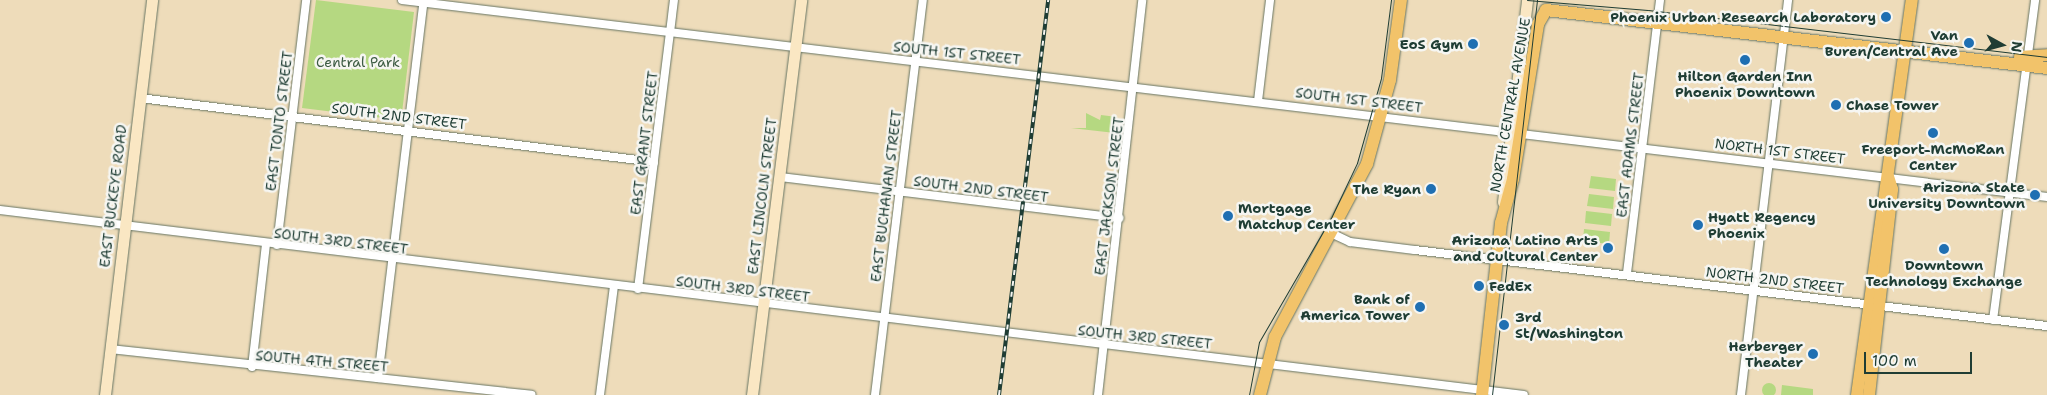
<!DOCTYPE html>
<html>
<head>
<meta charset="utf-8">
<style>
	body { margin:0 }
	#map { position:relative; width:2047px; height:395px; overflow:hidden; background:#eedcba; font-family:"Shantell Sans",sans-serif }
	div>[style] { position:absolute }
	.green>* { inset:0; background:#b5d881 }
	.round { border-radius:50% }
	.roads { filter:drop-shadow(0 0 1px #677563) drop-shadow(0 0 1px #677563) }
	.street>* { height:8px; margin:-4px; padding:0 4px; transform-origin:4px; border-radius:4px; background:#fff }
	.secondary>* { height:11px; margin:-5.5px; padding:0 5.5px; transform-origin:5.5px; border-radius:5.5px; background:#fae7c3 }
	.primary>* { height:12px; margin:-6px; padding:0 6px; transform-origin:6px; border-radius:6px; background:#f2c36a }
	.tram>* { height:1px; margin:-0.5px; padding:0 0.5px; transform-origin:0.5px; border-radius:0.5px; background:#1f3d34 }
	.rail>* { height:4px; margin-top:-2px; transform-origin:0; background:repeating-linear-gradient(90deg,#f6f6f2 0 5.5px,#1f3d34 0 11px); box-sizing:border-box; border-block:1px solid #1f3d34 }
	.dots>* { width:14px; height:14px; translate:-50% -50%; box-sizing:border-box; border:2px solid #f6f6f2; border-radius:50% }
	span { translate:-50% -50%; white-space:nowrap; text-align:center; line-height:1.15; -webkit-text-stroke:5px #f6f6f2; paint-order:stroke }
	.poi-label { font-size:14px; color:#1f3d34; font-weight:700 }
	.right { translate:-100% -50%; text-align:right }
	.left { translate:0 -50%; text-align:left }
	.street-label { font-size:14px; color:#1f3d34 }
	.park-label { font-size:14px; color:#3d5c43 }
	.north { position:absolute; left:1977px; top:20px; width:50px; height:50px; -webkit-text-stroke:4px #f6f6f2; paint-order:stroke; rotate:97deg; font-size:14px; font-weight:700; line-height:20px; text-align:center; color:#1f3d34 }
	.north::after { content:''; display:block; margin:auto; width:18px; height:22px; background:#1f3d34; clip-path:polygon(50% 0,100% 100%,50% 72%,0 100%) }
	.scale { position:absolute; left:1864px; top:352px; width:108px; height:22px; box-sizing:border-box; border:2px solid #1f3d34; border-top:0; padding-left:6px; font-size:15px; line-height:18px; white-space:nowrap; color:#1f3d34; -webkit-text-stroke:4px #f6f6f2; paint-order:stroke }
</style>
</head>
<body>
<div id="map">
	<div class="green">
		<div style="clip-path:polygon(316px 0,414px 12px,402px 113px,383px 118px,302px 108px)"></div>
		<div style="clip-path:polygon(1086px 113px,1100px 120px,1101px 115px,1117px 117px,1115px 133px,1071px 128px,1086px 128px)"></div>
		<div style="clip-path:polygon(1591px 176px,1616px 179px,1615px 191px,1589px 188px)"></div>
		<div style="clip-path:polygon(1589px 194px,1614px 197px,1613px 209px,1587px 206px)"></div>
		<div style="clip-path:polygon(1586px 211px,1612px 214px,1611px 226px,1585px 223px)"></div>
		<div style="clip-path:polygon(1584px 229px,1610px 232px,1609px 244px,1583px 241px)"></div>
		<div class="round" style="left:1762px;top:383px;width:14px;height:14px"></div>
		<div style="clip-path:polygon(1782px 385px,1813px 389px,1813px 395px,1781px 395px)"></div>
	</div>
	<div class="roads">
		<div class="street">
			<div style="left:402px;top:0;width:1657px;rotate:6.83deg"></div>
			<div style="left:140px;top:98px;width:518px;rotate:7.1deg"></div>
			<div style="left:1258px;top:101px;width:102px;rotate:-83.2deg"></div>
			<div style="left:780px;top:177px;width:342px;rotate:6.9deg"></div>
			<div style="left:0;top:210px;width:1535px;rotate:6.92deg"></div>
			<div style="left:1333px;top:234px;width:19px;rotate:25deg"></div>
			<div style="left:1350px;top:242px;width:65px;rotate:7deg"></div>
			<div style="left:1415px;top:250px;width:637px;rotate:6.86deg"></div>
			<div style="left:277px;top:245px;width:247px;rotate:-83.2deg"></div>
			<div style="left:1627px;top:273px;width:275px;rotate:-83.1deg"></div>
			<div style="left:638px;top:289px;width:291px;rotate:-82.9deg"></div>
			<div style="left:1993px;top:320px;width:323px;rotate:-82.5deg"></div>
			<div style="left:110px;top:349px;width:424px;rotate:6.2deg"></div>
			<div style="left:252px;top:367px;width:124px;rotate:-83.5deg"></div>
			<div style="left:378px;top:378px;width:381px;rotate:-83.1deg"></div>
			<div style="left:600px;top:395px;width:110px;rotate:-82.7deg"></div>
			<div style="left:875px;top:395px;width:398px;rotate:-83.1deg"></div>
			<div style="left:1098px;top:395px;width:397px;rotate:-83.6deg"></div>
			<div style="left:1741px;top:395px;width:398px;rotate:-83.2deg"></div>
		</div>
		<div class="secondary">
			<div style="left:1503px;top:202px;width:203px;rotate:-83.2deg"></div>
			<div style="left:105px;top:395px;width:398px;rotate:-83.2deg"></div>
			<div style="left:752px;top:395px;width:398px;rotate:-82.9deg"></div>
		</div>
		<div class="primary">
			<div style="left:2020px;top:57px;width:27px;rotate:-4deg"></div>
			<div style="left:1260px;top:395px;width:60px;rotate:-75.5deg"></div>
			<div style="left:1275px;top:337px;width:196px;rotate:-62deg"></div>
			<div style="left:1367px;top:164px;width:87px;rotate:-74.7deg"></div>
			<div style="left:1390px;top:80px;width:81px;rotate:-82.2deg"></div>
			<div style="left:1482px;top:395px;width:173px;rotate:-83.7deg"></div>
			<div style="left:1501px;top:223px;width:46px;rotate:-74.7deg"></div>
			<div style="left:1513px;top:179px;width:157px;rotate:-80.8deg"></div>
			<div style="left:1538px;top:24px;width:16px;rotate:-60deg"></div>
			<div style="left:1546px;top:10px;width:504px;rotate:6.6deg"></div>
			<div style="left:1857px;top:395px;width:399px;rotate:-82.1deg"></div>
			<div style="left:1869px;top:395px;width:207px;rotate:-83.6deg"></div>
			<div style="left:1892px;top:189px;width:13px;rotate:-108deg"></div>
		</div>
	</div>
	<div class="tram">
		<div style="left:1527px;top:0;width:121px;rotate:4.7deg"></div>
		<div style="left:1648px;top:10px;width:402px;rotate:6.7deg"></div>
		<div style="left:1249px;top:395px;width:54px;rotate:-79.3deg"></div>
		<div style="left:1259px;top:342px;width:143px;rotate:-59.9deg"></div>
		<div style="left:1331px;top:218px;width:61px;rotate:-64.7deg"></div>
		<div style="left:1357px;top:163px;width:88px;rotate:-74.2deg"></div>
		<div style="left:1381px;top:78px;width:79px;rotate:-82.7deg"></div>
		<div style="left:1492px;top:395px;width:398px;rotate:-83.5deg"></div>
	</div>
	<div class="rail">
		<div style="left:999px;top:395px;width:398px;rotate:-82.9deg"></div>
	</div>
	<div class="dots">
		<div style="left:1886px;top:17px;background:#1f6fb2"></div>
		<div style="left:1969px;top:43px;background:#1f6fb2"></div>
		<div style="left:1473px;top:44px;background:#1f6fb2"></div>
		<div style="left:1745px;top:60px;background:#1f6fb2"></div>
		<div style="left:1836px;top:105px;background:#1f6fb2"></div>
		<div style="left:1933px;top:133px;background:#1f6fb2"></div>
		<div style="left:1431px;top:189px;background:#1f6fb2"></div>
		<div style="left:2035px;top:195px;background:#1f6fb2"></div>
		<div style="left:1228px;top:216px;background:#1f6fb2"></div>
		<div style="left:1698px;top:225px;background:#1f6fb2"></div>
		<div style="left:1608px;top:248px;background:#1f6fb2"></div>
		<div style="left:1944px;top:249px;background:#1f6fb2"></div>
		<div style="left:1479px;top:286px;background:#1f6fb2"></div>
		<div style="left:1420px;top:307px;background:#1f6fb2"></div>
		<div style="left:1504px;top:325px;background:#1f6fb2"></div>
		<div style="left:1813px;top:354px;background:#1f6fb2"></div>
	</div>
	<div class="poi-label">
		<span class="right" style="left:1876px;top:17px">Phoenix Urban Research Laboratory</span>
		<span class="right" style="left:1958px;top:43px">Van<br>Buren/Central Ave</span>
		<span class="right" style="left:1463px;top:44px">EoS Gym</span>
		<span style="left:1745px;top:84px">Hilton Garden Inn<br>Phoenix Downtown</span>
		<span class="left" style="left:1846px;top:105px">Chase Tower</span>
		<span style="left:1933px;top:157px">Freeport-McMoRan<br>Center</span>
		<span class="right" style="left:2025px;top:195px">Arizona State<br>University Downtown</span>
		<span class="right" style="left:1421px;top:189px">The Ryan</span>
		<span class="left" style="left:1238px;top:216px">Mortgage<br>Matchup Center</span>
		<span class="left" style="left:1708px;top:225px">Hyatt Regency<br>Phoenix</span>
		<span class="right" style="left:1598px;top:248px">Arizona Latino Arts<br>and Cultural Center</span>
		<span style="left:1944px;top:273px">Downtown<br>Technology Exchange</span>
		<span class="left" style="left:1489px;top:286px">FedEx</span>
		<span class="right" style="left:1410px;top:307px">Bank of<br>America Tower</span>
		<span class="left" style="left:1515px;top:325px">3rd<br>St/Washington</span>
		<span class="right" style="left:1803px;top:354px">Herberger<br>Theater</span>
	</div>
	<div class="street-label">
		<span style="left:957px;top:53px;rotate:6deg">SOUTH 1ST STREET</span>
		<span style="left:1359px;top:100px;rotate:7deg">SOUTH 1ST STREET</span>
		<span style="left:1510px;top:105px;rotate:-80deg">NORTH CENTRAL AVENUE</span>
		<span style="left:399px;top:116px;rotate:7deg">SOUTH 2ND STREET</span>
		<span style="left:279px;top:121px;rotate:-83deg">EAST TONTO STREET</span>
		<span style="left:644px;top:143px;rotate:-83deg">EAST GRANT STREET</span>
		<span style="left:1630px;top:145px;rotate:-83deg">EAST ADAMS STREET</span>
		<span style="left:1780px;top:151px;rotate:7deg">NORTH 1ST STREET</span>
		<span style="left:981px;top:189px;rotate:7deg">SOUTH 2ND STREET</span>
		<span style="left:113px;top:196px;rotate:-83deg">EAST BUCKEYE ROAD</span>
		<span style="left:762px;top:196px;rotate:-83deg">EAST LINCOLN STREET</span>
		<span style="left:886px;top:196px;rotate:-83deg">EAST BUCHANAN STREET</span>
		<span style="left:1109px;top:196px;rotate:-83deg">EAST JACKSON STREET</span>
		<span style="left:341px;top:241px;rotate:7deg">SOUTH 3RD STREET</span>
		<span style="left:1775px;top:280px;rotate:7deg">NORTH 2ND STREET</span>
		<span style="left:743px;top:289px;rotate:7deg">SOUTH 3RD STREET</span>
		<span style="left:1145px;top:337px;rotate:6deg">SOUTH 3RD STREET</span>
		<span style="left:322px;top:361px;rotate:5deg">SOUTH 4TH STREET</span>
	</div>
	<div class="park-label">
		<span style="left:358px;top:62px">Central Park</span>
	</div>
	<div class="north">N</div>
	<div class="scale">100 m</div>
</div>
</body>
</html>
